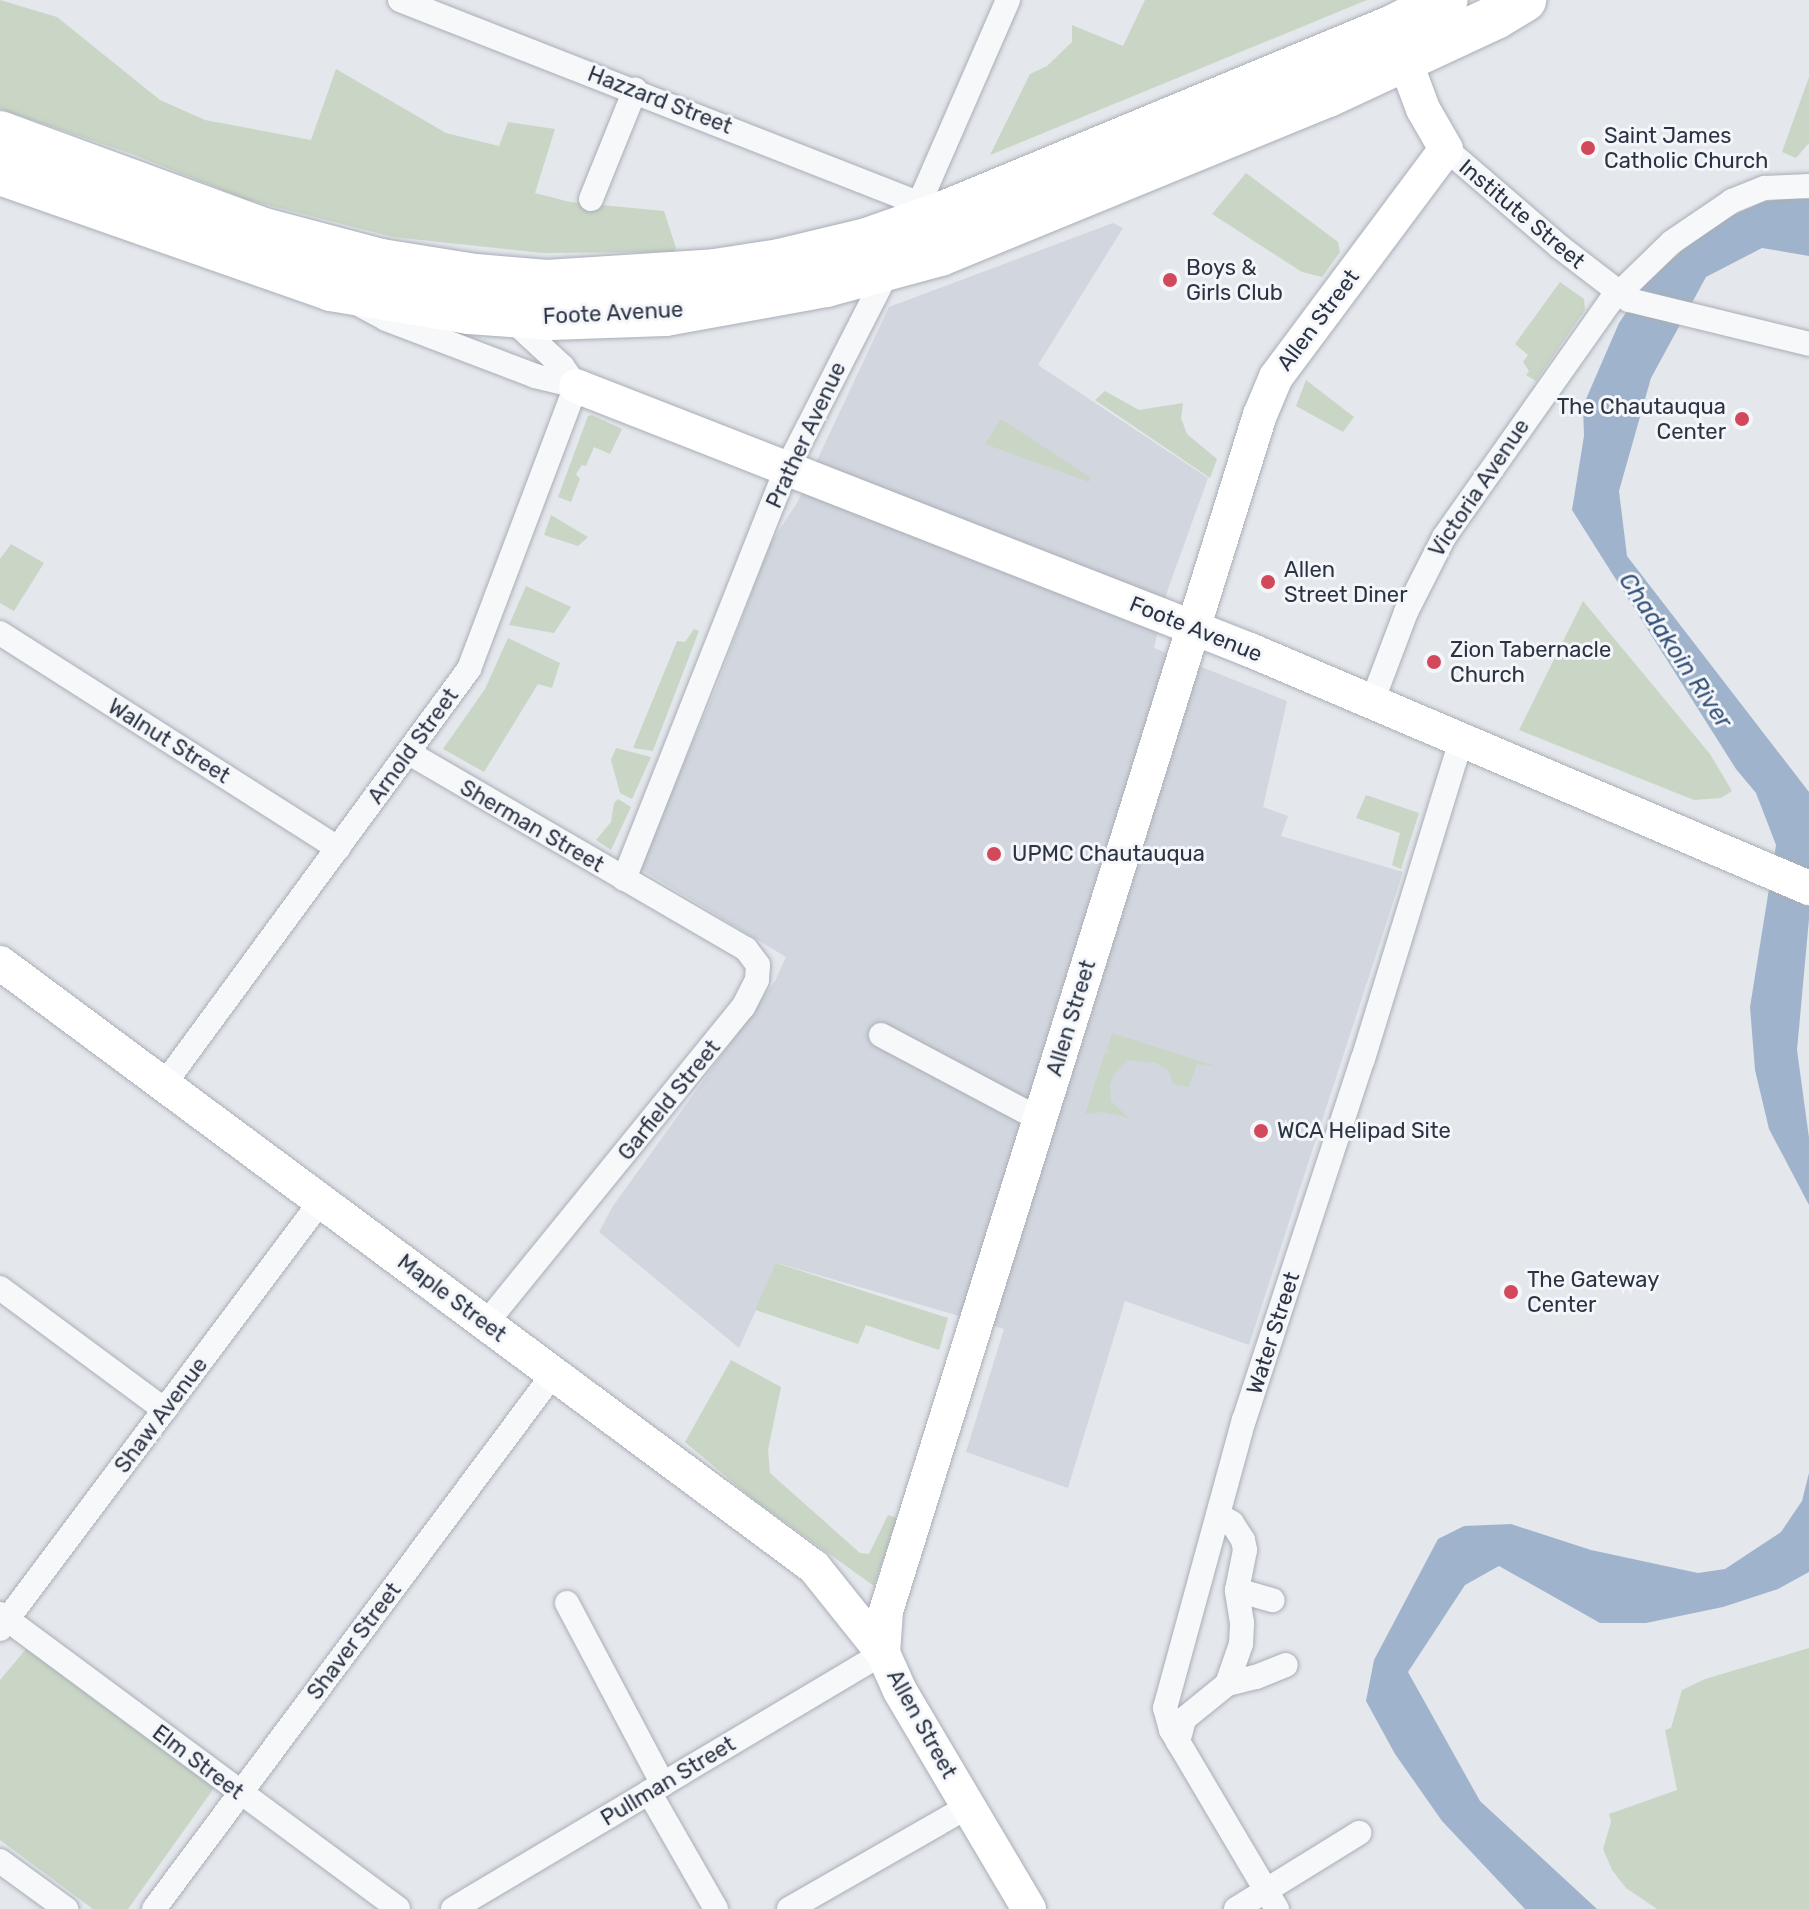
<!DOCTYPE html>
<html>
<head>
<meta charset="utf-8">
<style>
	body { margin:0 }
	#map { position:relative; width:1809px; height:1909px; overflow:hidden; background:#e4e7ec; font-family:Rubik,sans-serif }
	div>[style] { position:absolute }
	.built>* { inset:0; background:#d2d6de }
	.green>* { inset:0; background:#c9d6c5 }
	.water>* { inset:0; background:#9fb4cc }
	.roads { filter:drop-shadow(0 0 2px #a9aeb7) drop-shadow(0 0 2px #a9aeb7) }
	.street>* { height:24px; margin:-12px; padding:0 12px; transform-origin:12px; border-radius:12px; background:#f7f8fa }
	.secondary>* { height:34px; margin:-17px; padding:0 17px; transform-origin:17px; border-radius:17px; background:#fff }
	.highway>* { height:44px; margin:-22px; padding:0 22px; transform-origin:22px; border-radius:22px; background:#fff }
	.dots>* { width:22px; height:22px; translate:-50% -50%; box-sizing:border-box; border:4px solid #f4f6f9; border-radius:50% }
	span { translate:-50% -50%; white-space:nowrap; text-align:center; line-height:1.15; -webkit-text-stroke:6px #f4f6f9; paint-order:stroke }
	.street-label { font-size:22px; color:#2b3445 }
	.poi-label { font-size:22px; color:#2b3445 }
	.left { translate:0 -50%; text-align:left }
	.right { translate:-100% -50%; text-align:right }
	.water-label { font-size:24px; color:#34527a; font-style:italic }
</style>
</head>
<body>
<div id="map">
	<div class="built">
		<div style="clip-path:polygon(1113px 223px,1123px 228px,1038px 365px,1208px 478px,1167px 592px,1154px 648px,1287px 701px,1263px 807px,1288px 816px,1281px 836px,1403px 872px,1249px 1345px,1125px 1301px,1068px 1488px,966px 1452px,1004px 1329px,777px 1263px,739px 1348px,599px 1232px,613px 1206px,775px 981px,786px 957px,639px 868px,717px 686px,770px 544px,797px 503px,889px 307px)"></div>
	</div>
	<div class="green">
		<div style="clip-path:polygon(0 0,57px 17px,160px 100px,205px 120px,311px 140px,336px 69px,446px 133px,499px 146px,508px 122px,555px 129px,535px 193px,570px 202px,664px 211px,676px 248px,674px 252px,542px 253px,393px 237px,248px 200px,132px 154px,0 109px)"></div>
		<div style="clip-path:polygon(1145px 0,1367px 0,990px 155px,1030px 74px,1047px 66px,1072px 42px,1072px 25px,1123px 46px)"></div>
		<div style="clip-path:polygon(1809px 77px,1809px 143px,1796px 158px,1782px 152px)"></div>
		<div style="clip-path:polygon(1246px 173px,1338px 242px,1340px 252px,1322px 277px,1302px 272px,1212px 214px)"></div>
		<div style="clip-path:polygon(1560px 282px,1584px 299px,1585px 310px,1536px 381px,1526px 375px,1529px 371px,1523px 362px,1528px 355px,1515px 344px)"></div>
		<div style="clip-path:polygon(1306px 380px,1354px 417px,1343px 432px,1296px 406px)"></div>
		<div style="clip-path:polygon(1105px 391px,1139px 410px,1183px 403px,1181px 418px,1187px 434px,1217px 459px,1210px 478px,1095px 400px)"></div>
		<div style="clip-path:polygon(592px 415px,622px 429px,610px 454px,594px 447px,586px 466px,582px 465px,576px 474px,580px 479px,571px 502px,558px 497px,588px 416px)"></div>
		<div style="clip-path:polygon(1001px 419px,1091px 478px,1089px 482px,985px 444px)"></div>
		<div style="clip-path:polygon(551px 515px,588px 537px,578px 546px,544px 535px)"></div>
		<div style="clip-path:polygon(11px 544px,44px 563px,14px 611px,0 603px,0 559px)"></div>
		<div style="clip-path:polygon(526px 586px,571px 607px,554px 633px,509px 625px)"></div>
		<div style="clip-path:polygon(1583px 601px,1710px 754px,1732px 791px,1721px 798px,1694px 800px,1519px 730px)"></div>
		<div style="clip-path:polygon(694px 629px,699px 631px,653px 751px,633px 748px,677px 641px,685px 642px)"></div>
		<div style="clip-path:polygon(508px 638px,560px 663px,552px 688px,538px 684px,484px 772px,443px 749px,485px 689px)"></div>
		<div style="clip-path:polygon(616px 748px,651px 757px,632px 799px,620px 793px,611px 760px)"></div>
		<div style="clip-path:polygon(1366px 795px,1419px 813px,1401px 869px,1392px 865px,1400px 833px,1356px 818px)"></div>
		<div style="clip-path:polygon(618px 799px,631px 807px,611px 850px,596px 840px,611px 822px,614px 803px)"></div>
		<div style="clip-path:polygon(1112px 1033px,1218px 1067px,1197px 1064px,1189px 1087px,1173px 1084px,1169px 1071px,1156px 1063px,1128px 1060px,1115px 1073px,1110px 1085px,1111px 1101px,1129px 1118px,1103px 1112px,1085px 1114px,1105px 1052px,1110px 1053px,1107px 1049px)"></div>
		<div style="clip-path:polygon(776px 1263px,948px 1318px,939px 1350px,866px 1325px,858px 1344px,755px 1310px)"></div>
		<div style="clip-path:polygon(731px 1360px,781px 1387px,768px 1450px,770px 1473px,860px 1553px,869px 1554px,888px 1515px,897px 1518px,874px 1586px,754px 1500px,685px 1442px)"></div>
		<div style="clip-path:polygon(1809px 1648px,1809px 1909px,1657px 1909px,1626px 1888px,1612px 1870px,1603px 1849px,1611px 1822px,1609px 1814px,1677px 1790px,1665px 1730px,1671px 1728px,1682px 1690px,1705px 1679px)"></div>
		<div style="clip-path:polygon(26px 1649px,214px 1788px,128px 1909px,93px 1909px,0 1840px,0 1680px)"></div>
	</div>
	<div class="water">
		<div style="clip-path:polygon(1789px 197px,1809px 199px,1809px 256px,1762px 248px,1706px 277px,1651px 378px,1619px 491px,1627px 556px,1809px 792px,1809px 919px,1797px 1050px,1809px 1138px,1809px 1205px,1769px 1129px,1755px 1070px,1750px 1007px,1776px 845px,1756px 793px,1736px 769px,1572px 510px,1584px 436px,1583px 406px,1619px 323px,1648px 280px,1713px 224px,1763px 202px)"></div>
		<div style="clip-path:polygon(1809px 1473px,1809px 1572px,1778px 1589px,1723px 1607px,1646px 1623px,1600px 1623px,1499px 1566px,1465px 1585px,1408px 1672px,1480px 1801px,1597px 1909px,1525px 1909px,1442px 1821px,1395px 1754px,1366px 1701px,1374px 1660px,1438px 1539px,1464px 1526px,1511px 1524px,1591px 1550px,1698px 1573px,1725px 1569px,1781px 1532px,1802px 1501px)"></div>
	</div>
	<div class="roads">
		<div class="street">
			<div style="left:400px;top:0;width:556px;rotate:21.4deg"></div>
			<div style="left:1446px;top:149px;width:150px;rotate:40.7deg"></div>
			<div style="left:1560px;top:247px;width:87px;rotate:37.5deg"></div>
			<div style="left:1629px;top:300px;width:185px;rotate:13.7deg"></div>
			<div style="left:591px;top:199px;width:118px;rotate:-68deg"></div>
			<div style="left:908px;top:229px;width:250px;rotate:-66.4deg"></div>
			<div style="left:362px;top:306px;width:27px;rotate:28deg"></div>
			<div style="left:386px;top:319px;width:160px;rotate:20.9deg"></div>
			<div style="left:535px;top:376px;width:42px;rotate:13.7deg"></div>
			<div style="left:508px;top:316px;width:74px;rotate:42.8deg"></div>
			<div style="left:562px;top:366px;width:24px;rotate:55deg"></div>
			<div style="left:0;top:633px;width:401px;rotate:32.5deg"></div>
			<div style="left:1372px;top:702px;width:96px;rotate:-69.3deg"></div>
			<div style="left:1406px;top:612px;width:84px;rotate:-63.1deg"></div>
			<div style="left:1444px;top:537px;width:288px;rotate:-54.8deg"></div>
			<div style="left:1610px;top:302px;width:86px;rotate:-44.1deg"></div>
			<div style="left:1672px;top:242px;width:73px;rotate:-34.3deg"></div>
			<div style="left:1732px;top:201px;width:35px;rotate:-22deg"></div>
			<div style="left:1765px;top:188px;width:44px;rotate:-2.6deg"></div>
			<div style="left:409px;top:753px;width:390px;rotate:30.2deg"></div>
			<div style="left:746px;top:949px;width:20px;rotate:53deg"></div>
			<div style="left:758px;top:965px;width:15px;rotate:94deg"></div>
			<div style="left:757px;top:980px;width:30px;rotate:117deg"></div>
			<div style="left:743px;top:1007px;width:407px;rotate:129.1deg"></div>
			<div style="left:624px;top:879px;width:440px;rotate:-68.4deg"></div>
			<div style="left:786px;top:470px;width:230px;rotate:-62.9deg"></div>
			<div style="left:881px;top:1035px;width:179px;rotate:28deg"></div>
			<div style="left:165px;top:1083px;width:514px;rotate:-53.71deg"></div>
			<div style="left:469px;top:669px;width:303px;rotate:-69.3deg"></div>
			<div style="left:0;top:1288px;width:205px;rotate:36.5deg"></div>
			<div style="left:1237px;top:1590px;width:37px;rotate:16deg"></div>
			<div style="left:567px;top:1603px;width:205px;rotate:62.1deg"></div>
			<div style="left:0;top:1614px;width:495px;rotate:36.5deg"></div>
			<div style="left:0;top:1629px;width:535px;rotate:-53.13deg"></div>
			<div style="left:1227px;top:1684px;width:30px;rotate:-14deg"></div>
			<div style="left:1256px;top:1677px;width:32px;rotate:-22deg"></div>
			<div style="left:1178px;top:1742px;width:24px;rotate:-75deg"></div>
			<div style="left:1184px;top:1719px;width:55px;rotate:-39.1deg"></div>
			<div style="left:1227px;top:1684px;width:42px;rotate:-70.7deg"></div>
			<div style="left:1241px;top:1644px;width:21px;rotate:-87deg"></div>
			<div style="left:1242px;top:1623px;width:33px;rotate:-99deg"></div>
			<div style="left:1237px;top:1590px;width:41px;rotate:-78.7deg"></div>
			<div style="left:1245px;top:1550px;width:10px;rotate:-101deg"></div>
			<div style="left:1243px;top:1540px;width:20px;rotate:-123deg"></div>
			<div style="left:1232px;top:1523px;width:16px;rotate:-150deg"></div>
			<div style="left:649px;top:1792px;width:135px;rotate:60.2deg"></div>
			<div style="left:0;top:1861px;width:82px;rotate:36deg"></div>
			<div style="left:154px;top:1909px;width:669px;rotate:-53.27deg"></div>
			<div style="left:453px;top:1909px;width:500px;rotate:-30.77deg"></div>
			<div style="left:789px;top:1909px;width:207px;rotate:-29.8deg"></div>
			<div style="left:1236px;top:1909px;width:145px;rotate:-31.7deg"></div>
			<div style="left:1277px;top:1909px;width:208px;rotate:-120.6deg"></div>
			<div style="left:1171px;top:1730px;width:23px;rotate:-105deg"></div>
			<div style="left:1165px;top:1708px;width:299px;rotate:-74.7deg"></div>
			<div style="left:1244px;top:1420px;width:380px;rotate:-71.8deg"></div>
			<div style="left:1363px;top:1059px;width:333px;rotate:-72.9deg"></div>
		</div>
		<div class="secondary">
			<div style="left:576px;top:386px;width:724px;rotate:21.39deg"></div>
			<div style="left:1250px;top:650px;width:608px;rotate:23.06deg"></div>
			<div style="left:0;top:963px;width:1014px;rotate:36.58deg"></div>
			<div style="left:814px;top:1567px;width:110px;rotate:51.3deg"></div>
			<div style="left:1029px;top:1909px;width:253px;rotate:-120.6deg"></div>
			<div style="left:900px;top:1691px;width:42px;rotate:-114.1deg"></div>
			<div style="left:883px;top:1653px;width:42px;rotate:-85.9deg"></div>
			<div style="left:886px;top:1611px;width:1253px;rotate:-72.64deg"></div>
			<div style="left:1260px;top:415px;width:41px;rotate:-67.2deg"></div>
			<div style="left:1276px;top:377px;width:284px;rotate:-53.3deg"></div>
			<div style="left:1446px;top:149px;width:46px;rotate:-119.9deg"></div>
			<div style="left:1423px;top:109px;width:75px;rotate:-110.4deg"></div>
		</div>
		<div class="highway">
			<div style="left:0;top:133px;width:281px;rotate:20.2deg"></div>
			<div style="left:264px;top:230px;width:121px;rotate:14.8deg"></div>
			<div style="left:381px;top:261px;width:95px;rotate:9.1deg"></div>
			<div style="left:475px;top:276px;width:72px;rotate:4.8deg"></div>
			<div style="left:547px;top:282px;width:168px;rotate:-3.7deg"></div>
			<div style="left:715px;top:271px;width:66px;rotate:-8.7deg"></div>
			<div style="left:780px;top:261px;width:89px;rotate:-13.6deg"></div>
			<div style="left:867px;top:240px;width:82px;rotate:-19.3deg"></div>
			<div style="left:944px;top:213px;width:486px;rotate:-22.5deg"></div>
			<div style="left:1393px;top:27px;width:59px;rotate:-27deg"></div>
			<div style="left:0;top:173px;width:351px;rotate:19.3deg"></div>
			<div style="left:331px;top:289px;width:140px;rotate:9.5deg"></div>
			<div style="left:469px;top:312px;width:81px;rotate:4.2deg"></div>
			<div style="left:550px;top:318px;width:115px;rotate:-2deg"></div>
			<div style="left:665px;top:314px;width:164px;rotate:-10.2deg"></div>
			<div style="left:826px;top:285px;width:118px;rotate:-15.2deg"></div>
			<div style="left:940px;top:254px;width:419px;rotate:-22.3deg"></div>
			<div style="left:1328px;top:95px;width:185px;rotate:-24.9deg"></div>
			<div style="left:1496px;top:17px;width:33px;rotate:-31deg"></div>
		</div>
	</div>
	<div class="dots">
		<div style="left:1588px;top:148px;background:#d1495b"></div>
		<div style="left:1170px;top:280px;background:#d1495b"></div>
		<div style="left:1742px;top:419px;background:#d1495b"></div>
		<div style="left:1268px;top:582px;background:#d1495b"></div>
		<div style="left:1434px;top:662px;background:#d1495b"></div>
		<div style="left:994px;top:854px;background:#d1495b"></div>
		<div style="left:1261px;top:1131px;background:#d1495b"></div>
		<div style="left:1511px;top:1292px;background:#d1495b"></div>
	</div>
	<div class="street-label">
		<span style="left:660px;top:100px;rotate:21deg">Hazzard Street</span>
		<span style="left:1522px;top:214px;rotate:40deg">Institute Street</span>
		<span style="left:613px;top:313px;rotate:-3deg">Foote Avenue</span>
		<span style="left:1318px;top:320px;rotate:-53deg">Allen Street</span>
		<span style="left:806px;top:435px;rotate:-65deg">Prather Avenue</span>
		<span style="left:1479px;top:488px;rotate:-56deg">Victoria Avenue</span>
		<span style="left:1196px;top:629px;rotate:22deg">Foote Avenue</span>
		<span style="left:169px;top:741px;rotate:32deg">Walnut Street</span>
		<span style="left:413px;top:746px;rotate:-54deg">Arnold Street</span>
		<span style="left:532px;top:826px;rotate:30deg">Sherman Street</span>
		<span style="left:1071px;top:1018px;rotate:-73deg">Allen Street</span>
		<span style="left:669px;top:1100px;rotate:-51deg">Garfield Street</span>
		<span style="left:452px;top:1298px;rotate:37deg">Maple Street</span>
		<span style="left:1273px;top:1333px;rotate:-72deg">Water Street</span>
		<span style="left:161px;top:1415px;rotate:-53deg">Shaw Avenue</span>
		<span style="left:354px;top:1641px;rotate:-53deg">Shaver Street</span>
		<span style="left:922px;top:1724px;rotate:61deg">Allen Street</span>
		<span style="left:198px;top:1762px;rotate:37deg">Elm Street</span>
		<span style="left:668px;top:1781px;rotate:-31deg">Pullman Street</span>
	</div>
	<div class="poi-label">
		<span class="left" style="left:1604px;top:148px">Saint James<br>Catholic Church</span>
		<span class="left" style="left:1186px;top:280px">Boys &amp;<br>Girls Club</span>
		<span class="right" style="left:1726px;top:419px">The Chautauqua<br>Center</span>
		<span class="left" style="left:1284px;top:582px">Allen<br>Street Diner</span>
		<span class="left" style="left:1450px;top:662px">Zion Tabernacle<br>Church</span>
		<span class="left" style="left:1012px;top:854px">UPMC Chautauqua</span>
		<span class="left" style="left:1277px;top:1131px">WCA Helipad Site</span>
		<span class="left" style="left:1527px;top:1292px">The Gateway<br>Center</span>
	</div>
	<div class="water-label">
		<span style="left:1675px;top:651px;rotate:56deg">Chadakoin River</span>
	</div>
</div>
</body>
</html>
